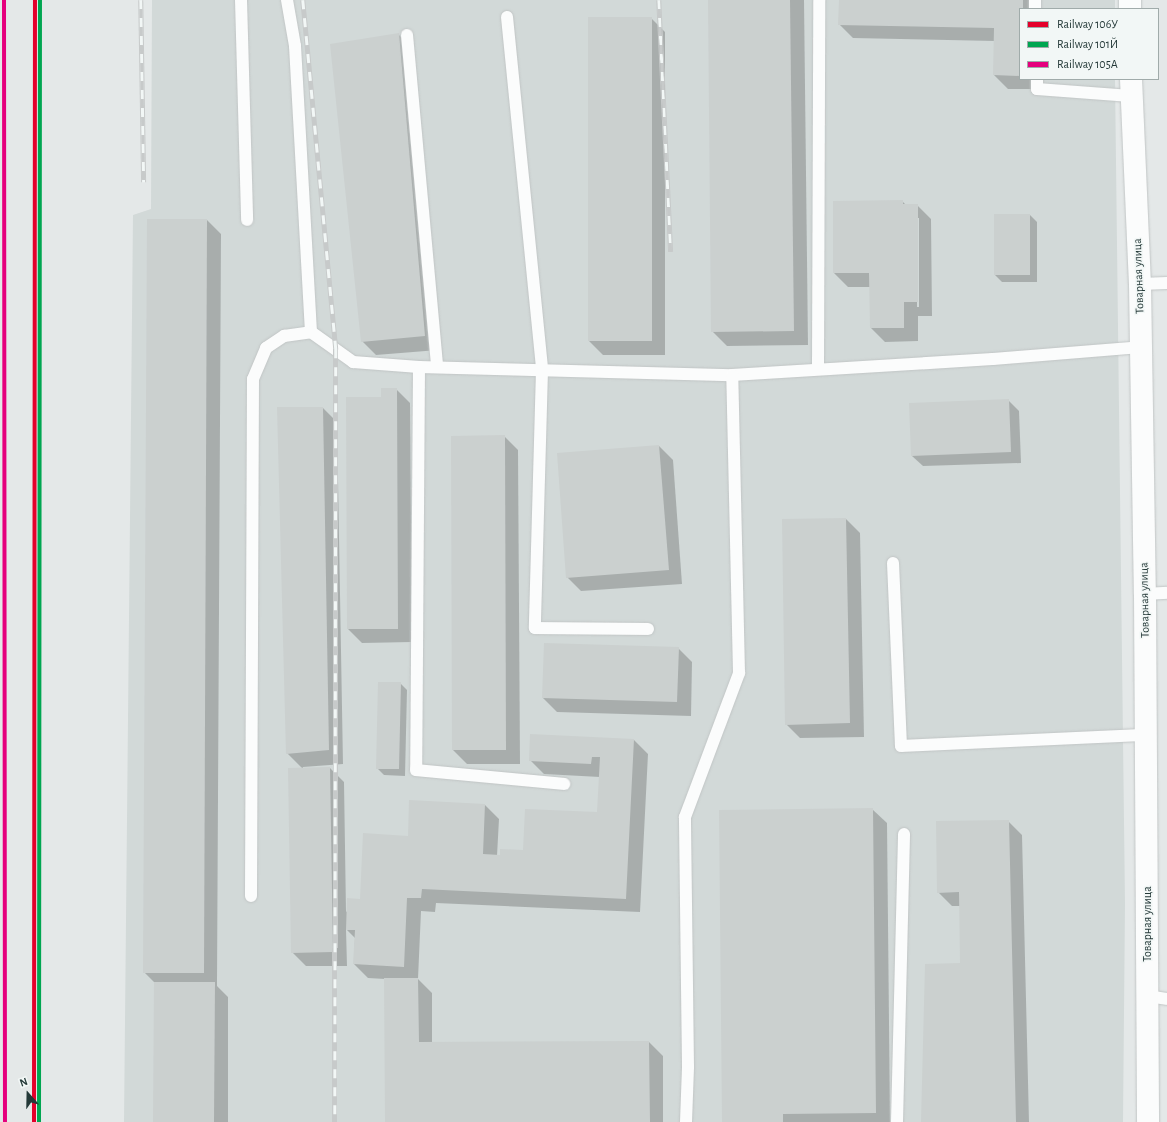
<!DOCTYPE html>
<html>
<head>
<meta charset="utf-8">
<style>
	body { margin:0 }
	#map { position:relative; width:1167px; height:1122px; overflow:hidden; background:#e4e8e8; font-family:"Alegreya Sans",sans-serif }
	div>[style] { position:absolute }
	.built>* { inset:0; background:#d2d9d8 }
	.shadow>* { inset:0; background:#0003 }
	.building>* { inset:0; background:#cbd0cf }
	.roads { filter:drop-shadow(0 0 1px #c1c5c5) drop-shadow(0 0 1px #c1c5c5) }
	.service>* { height:12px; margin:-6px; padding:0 6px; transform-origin:6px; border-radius:6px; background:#fbfcfc }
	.tertiary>* { height:22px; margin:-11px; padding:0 11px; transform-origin:11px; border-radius:11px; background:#fbfcfc }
	.rail>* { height:4.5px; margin-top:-2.25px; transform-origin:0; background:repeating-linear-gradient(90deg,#f2f7f6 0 9px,#c7caca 0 18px); box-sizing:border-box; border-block:1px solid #c7caca }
	.rail-1>* { height:4px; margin:-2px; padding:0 2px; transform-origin:2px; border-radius:2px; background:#e4002b }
	.rail-2>* { height:4px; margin:-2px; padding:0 2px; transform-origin:2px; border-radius:2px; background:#00a651 }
	.rail-3>* { height:4px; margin:-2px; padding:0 2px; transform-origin:2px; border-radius:2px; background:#e5007d }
	span { translate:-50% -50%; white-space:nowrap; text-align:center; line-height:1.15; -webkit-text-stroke:3px #f2f7f6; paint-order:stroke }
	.street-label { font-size:12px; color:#243938 }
	.legend { position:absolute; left:1019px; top:8px; width:140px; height:72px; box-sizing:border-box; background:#f2f7f6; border:1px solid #a0abaa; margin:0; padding:5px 7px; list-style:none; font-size:12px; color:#243938 }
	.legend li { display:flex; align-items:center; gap:8px; height:20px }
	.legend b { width:20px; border:1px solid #a0abaa }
	.north { position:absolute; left:8px; top:1074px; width:40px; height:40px; -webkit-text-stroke:3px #f2f7f6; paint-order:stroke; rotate:340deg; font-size:11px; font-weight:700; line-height:16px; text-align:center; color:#243938 }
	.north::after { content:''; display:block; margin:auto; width:14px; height:18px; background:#243938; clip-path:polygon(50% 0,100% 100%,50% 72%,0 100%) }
</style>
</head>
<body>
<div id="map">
	<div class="built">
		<div style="clip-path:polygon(152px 0,1115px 0,1115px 9px,1020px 9px,1020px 79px,1115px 79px,1125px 904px,1123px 1122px,124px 1122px,133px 215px,151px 209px)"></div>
	</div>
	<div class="shadow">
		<div style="clip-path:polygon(709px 0,804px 0,808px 345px,727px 346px,712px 331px)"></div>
		<div style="clip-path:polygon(840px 0,1037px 0,1037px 9px,1020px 9px,1020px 79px,1035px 79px,1035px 89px,1008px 89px,994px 75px,995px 41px,853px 38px,839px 24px)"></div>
		<div style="clip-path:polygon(651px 18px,665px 32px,665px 355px,603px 355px,589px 341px)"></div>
		<div style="clip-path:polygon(398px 34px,412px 48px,438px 350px,376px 355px,362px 341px)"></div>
		<div style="clip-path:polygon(evenodd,902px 201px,906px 205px,917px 205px,931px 219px,932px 316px,918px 316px,918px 341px,885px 342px,871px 328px,870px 287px,848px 287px,834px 273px,902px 201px,917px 218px,919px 218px,919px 307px,917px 307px,917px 218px)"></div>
		<div style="clip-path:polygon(1030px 215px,1037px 222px,1037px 282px,1002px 282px,995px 275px)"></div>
		<div style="clip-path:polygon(207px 220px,221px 234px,217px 986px,228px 997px,228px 1122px,154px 1122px,155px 983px,144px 972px)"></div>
		<div style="clip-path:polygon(396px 389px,410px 403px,412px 642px,362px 643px,348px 629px,382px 398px)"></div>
		<div style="clip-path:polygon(1008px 400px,1019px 411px,1021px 463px,923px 466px,912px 456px)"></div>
		<div style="clip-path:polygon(323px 408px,337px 422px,343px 764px,303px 767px,303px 769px,330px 768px,344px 782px,346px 912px,361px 900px,409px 837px,485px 805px,499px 819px,497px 856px,524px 851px,598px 813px,600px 777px,544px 774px,530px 760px,634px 740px,648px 754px,640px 912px,436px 903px,435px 912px,421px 911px,418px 979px,432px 993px,432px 1043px,649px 1042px,663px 1056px,663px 1122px,386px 1122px,385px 979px,368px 978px,354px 964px,355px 938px,346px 929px,347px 966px,306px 966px,292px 952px,303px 769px,287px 753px)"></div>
		<div style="clip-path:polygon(504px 436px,518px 450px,520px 764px,467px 764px,453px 750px,452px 437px)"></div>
		<div style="clip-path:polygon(659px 446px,673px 460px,682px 584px,581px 591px,567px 577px)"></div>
		<div style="clip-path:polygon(846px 519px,860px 533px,864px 737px,800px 738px,786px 724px)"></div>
		<div style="clip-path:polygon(678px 648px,692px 662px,691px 716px,557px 712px,543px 698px)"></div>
		<div style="clip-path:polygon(400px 683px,407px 690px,405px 776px,384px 775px,377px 768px)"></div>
		<div style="clip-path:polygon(872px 809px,887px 823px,890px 1122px,723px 1122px)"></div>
		<div style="clip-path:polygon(1008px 821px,1022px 835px,1029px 1122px,922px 1122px,961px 964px,960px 906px,952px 906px,938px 892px)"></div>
	</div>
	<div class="building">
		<div style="clip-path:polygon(708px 0,790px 0,794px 331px,711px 332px)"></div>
		<div style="clip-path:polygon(839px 0,1023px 0,1023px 9px,1020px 9px,1020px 76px,993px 75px,994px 28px,838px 25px)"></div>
		<div style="clip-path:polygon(588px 17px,652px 17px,652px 341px,588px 341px)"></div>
		<div style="clip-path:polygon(399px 33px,425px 336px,361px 342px,330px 44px)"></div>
		<div style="clip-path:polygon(903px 200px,903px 204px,918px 204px,918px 302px,904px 302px,904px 328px,870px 328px,869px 273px,833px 273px,833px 201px)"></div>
		<div style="clip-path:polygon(994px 214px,1030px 214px,1030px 275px,994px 275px)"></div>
		<div style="clip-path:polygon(147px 219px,207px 219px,204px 973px,143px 973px)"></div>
		<div style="clip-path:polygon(381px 388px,397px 388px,398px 629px,347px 629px,346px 397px,381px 397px)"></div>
		<div style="clip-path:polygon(1009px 399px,1011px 452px,911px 456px,909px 403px)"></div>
		<div style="clip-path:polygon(277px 407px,323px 407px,329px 750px,286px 754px)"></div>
		<div style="clip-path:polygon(505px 435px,506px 750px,452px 750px,451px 436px)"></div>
		<div style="clip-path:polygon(659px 445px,669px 570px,566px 578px,557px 453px)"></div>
		<div style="clip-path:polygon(846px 518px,850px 723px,785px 725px,782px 519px)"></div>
		<div style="clip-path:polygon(544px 643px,679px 647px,677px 702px,542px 698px)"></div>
		<div style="clip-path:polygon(378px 682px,401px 682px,399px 769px,376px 769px)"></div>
		<div style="clip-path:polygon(530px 734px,634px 739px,626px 899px,422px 889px,421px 898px,407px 898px,404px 967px,353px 964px,355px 930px,346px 930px,347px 898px,360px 899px,363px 833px,408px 836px,409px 800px,485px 804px,483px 854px,500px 855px,500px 849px,523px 850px,525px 809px,597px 812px,600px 757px,592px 757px,591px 764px,529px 761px)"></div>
		<div style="clip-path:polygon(330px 767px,333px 952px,291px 953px,288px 768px)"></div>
		<div style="clip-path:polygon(873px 808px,876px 1113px,783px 1114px,783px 1122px,722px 1122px,719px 810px)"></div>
		<div style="clip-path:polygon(1009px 820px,1016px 1122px,921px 1122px,925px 964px,960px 963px,959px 892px,937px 893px,936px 821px)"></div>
		<div style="clip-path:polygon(384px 978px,418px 978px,419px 1042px,649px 1041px,650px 1122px,385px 1122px)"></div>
		<div style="clip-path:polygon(154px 982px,215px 982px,214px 1122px,153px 1122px)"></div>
	</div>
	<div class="roads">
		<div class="service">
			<div style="left:241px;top:0;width:220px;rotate:88.4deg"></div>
			<div style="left:287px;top:0;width:47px;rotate:80.1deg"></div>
			<div style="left:295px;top:46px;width:286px;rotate:86.8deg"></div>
			<div style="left:1035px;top:0;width:9px;rotate:90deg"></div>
			<div style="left:507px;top:17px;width:355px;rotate:84.3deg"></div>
			<div style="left:542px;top:370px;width:258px;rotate:91.6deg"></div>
			<div style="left:535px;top:628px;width:113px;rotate:0.5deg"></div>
			<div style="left:407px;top:35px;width:333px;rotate:84.8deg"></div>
			<div style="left:1037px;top:79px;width:10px;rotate:90deg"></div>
			<div style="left:1037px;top:89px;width:94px;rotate:4.3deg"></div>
			<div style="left:1140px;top:284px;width:27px;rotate:-2deg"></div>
			<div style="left:419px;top:367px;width:403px;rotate:90.4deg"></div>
			<div style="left:416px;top:770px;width:149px;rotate:5.4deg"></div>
			<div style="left:818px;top:369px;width:369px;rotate:-89.8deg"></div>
			<div style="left:893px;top:563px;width:183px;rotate:87.5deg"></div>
			<div style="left:901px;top:746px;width:246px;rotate:-2.6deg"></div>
			<div style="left:1145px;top:594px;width:22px;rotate:-3deg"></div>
			<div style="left:251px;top:896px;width:517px;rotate:-89.78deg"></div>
			<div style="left:253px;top:379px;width:34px;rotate:-67deg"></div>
			<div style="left:266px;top:348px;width:22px;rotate:-34deg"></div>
			<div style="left:284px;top:336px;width:27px;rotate:-8deg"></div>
			<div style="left:311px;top:332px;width:52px;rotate:35.5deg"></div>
			<div style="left:353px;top:362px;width:66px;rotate:4.3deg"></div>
			<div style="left:419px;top:367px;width:313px;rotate:1.5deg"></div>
			<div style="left:732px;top:375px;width:261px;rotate:-3.5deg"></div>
			<div style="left:993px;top:359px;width:148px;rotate:-4.6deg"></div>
			<div style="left:1148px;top:996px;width:19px;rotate:9deg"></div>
			<div style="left:686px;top:1122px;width:55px;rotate:-87.9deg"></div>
			<div style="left:688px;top:1067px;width:250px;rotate:-90.7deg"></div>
			<div style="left:685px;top:817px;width:154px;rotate:-69.4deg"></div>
			<div style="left:739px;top:673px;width:298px;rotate:-91.3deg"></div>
			<div style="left:897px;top:1122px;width:288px;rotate:-88.6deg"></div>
		</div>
		<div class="tertiary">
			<div style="left:1130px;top:0;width:9px;rotate:90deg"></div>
			<div style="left:1131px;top:79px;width:205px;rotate:87.5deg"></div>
			<div style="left:1140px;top:284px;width:310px;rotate:89.1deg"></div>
			<div style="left:1145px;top:594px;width:528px;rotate:89.67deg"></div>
		</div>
	</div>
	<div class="rail">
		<div style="left:141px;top:0;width:182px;rotate:89.1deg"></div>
		<div style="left:303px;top:0;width:351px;rotate:84.6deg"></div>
		<div style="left:336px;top:349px;width:773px;rotate:90.07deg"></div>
		<div style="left:659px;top:0;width:252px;rotate:87.3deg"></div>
	</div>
	<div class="rail-1">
		<div style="left:34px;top:1122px;width:1122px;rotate:-89.95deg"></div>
	</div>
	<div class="rail-2">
		<div style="left:39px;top:1122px;width:1122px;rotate:-89.95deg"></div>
	</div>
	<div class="rail-3">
		<div style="left:4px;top:0;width:1122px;rotate:89.95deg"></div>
	</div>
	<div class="street-label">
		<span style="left:1139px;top:276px;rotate:-92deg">Товарная улица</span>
		<span style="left:1145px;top:600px;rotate:-91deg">Товарная улица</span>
		<span style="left:1148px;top:924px;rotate:-90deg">Товарная улица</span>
	</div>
	<ul class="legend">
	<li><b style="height:5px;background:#e4002b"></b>Railway 106У</li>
	<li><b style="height:5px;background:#00a651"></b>Railway 101Й</li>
	<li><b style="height:5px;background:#e5007d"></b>Railway 105А</li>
	</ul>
	<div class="north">N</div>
</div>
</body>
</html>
